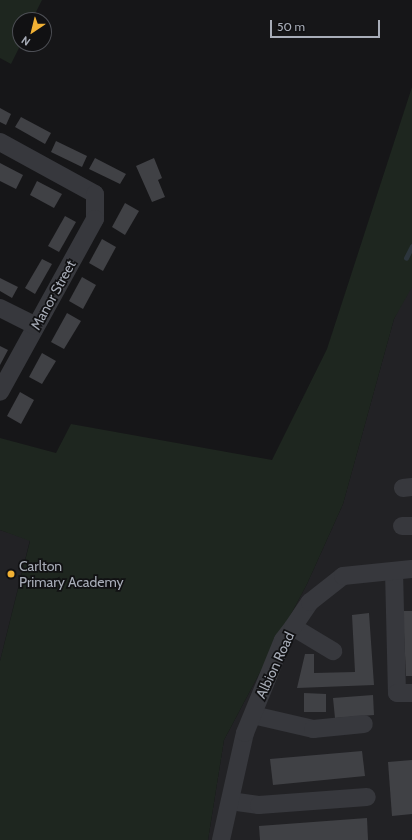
<!DOCTYPE html>
<html>
<head>
<meta charset="utf-8">
<style>
	body { margin:0 }
	#map { position:relative; width:412px; height:840px; overflow:hidden; background:#161618; font-family:Cabin,sans-serif }
	div>[style] { position:absolute }
	.built>* { inset:0; background:#222225 }
	.green>* { inset:0; background:#1e261f }
	.stream>* { height:4.5px; margin:-2.25px; padding:0 2.25px; transform-origin:2.25px; border-radius:2.25px; background:#2c353c }
	.building>* { inset:0; background:#404145 }
	.minor>* { height:18px; margin:-9px; padding:0 9px; transform-origin:9px; border-radius:9px; background:#37383d }
	.dots>* { width:11px; height:11px; translate:-50% -50%; box-sizing:border-box; border:2px solid #111113; border-radius:50% }
	span { translate:-50% -50%; white-space:nowrap; text-align:center; line-height:1.15; -webkit-text-stroke:3.5px #111113; paint-order:stroke }
	.street-label { font-size:14px; color:#a8adb8 }
	.poi-label { font-size:14px; color:#a8adb8 }
	.left { translate:0 -50%; text-align:left }
	.north { position:absolute; left:12px; top:12px; width:40px; height:40px; box-sizing:border-box; background:#111113; border:1px solid #4d4f55; border-radius:50%; rotate:215deg; font-size:11px; font-weight:700; line-height:16px; text-align:center; color:#a8adb8 }
	.north::after { content:''; display:block; margin:auto; width:14px; height:18px; background:#f2b134; clip-path:polygon(50% 0,100% 100%,50% 72%,0 100%) }
	.scale { position:absolute; left:270px; top:20px; width:110px; height:18px; box-sizing:border-box; border:2px solid #a8adb8; border-top:0; padding-left:5px; font-size:12px; line-height:14px; white-space:nowrap; color:#a8adb8; -webkit-text-stroke:3px #111113; paint-order:stroke }
</style>
</head>
<body>
<div id="map">
	<div class="built">
		<div style="clip-path:polygon(412px 282px,412px 840px,208px 840px,224px 740px,307px 584px,343px 504px,394px 319px)"></div>
		<div style="clip-path:polygon(0 530px,30px 540px,0 661px)"></div>
	</div>
	<div class="green">
		<div style="clip-path:polygon(0 0,42px 0,32px 20px,20px 20px,21px 44px,11px 64px,0 58px)"></div>
		<div style="clip-path:polygon(412px 87px,412px 287px,394px 319px,343px 504px,307px 584px,224px 740px,208px 840px,0 840px,0 661px,30px 541px,0 530px,0 438px,56px 453px,71px 424px,272px 460px,327px 349px)"></div>
	</div>
	<div class="stream">
		<div style="left:406px;top:258px;width:13px;rotate:-63deg"></div>
	</div>
	<div class="building">
		<div style="clip-path:polygon(0 108px,11px 114px,6px 125px,0 122px)"></div>
		<div style="clip-path:polygon(21px 117px,51px 133px,45px 144px,15px 127px)"></div>
		<div style="clip-path:polygon(56px 141px,87px 156px,82px 167px,51px 152px)"></div>
		<div style="clip-path:polygon(95px 158px,126px 174px,120px 184px,89px 169px)"></div>
		<div style="clip-path:polygon(154px 158px,162px 178px,158px 180px,165px 197px,152px 202px,136px 166px)"></div>
		<div style="clip-path:polygon(0 163px,23px 175px,16px 189px,0 181px)"></div>
		<div style="clip-path:polygon(37px 181px,62px 194px,54px 208px,30px 195px)"></div>
		<div style="clip-path:polygon(125px 203px,139px 211px,125px 235px,112px 227px)"></div>
		<div style="clip-path:polygon(65px 216px,76px 222px,59px 252px,48px 246px)"></div>
		<div style="clip-path:polygon(102px 239px,116px 247px,103px 271px,89px 263px)"></div>
		<div style="clip-path:polygon(42px 259px,52px 264px,35px 294px,25px 288px)"></div>
		<div style="clip-path:polygon(82px 277px,96px 285px,83px 309px,69px 301px)"></div>
		<div style="clip-path:polygon(0 278px,18px 287px,12px 298px,0 291px)"></div>
		<div style="clip-path:polygon(67px 313px,81px 321px,64px 349px,51px 342px)"></div>
		<div style="clip-path:polygon(0 346px,8px 350px,0 365px)"></div>
		<div style="clip-path:polygon(42px 353px,56px 361px,42px 384px,29px 377px)"></div>
		<div style="clip-path:polygon(20px 392px,34px 400px,21px 424px,7px 416px)"></div>
		<div style="clip-path:polygon(403px 611px,412px 611px,412px 676px,406px 676px)"></div>
		<div style="clip-path:polygon(369px 613px,374px 685px,297px 688px,305px 654px,314px 654px,314px 673px,355px 672px,352px 615px)"></div>
		<div style="clip-path:polygon(304px 693px,326px 694px,326px 712px,304px 712px)"></div>
		<div style="clip-path:polygon(373px 695px,374px 715px,335px 718px,333px 698px)"></div>
		<div style="clip-path:polygon(362px 751px,365px 776px,273px 785px,270px 759px)"></div>
		<div style="clip-path:polygon(412px 760px,412px 814px,392px 816px,388px 762px)"></div>
		<div style="clip-path:polygon(367px 818px,368px 840px,260px 840px,259px 826px)"></div>
	</div>
	<div class="minor">
		<div style="left:0;top:142px;width:108px;rotate:28.7deg"></div>
		<div style="left:95px;top:194px;width:25px;rotate:90deg"></div>
		<div style="left:95px;top:219px;width:197px;rotate:118.8deg"></div>
		<div style="left:0;top:308px;width:40px;rotate:26.6deg"></div>
		<div style="left:403px;top:488px;width:9px;rotate:-6deg"></div>
		<div style="left:402px;top:526px;width:10px"></div>
		<div style="left:394px;top:571px;width:122px;rotate:88.6deg"></div>
		<div style="left:397px;top:693px;width:15px"></div>
		<div style="left:293px;top:627px;width:47px;rotate:31deg"></div>
		<div style="left:253px;top:715px;width:62px;rotate:13.1deg"></div>
		<div style="left:313px;top:729px;width:51px;rotate:-5.6deg"></div>
		<div style="left:230px;top:801px;width:29px;rotate:8deg"></div>
		<div style="left:259px;top:805px;width:108px;rotate:-4.2deg"></div>
		<div style="left:221px;top:840px;width:110px;rotate:-77.4deg"></div>
		<div style="left:245px;top:733px;width:100px;rotate:-67.8deg"></div>
		<div style="left:283px;top:640px;width:16px;rotate:-52deg"></div>
		<div style="left:293px;top:627px;width:30px;rotate:-56deg"></div>
		<div style="left:310px;top:602px;width:42px;rotate:-38.2deg"></div>
		<div style="left:343px;top:576px;width:69px;rotate:-5.8deg"></div>
	</div>
	<div class="dots">
		<div style="left:11px;top:574px;background:#f2b134"></div>
	</div>
	<div class="street-label">
		<span style="left:53px;top:295px;rotate:-61deg">Manor Street</span>
		<span style="left:275px;top:665px;rotate:-65deg">Albion Road</span>
	</div>
	<div class="poi-label">
		<span class="left" style="left:19px;top:574px">Carlton<br>Primary Academy</span>
	</div>
	<div class="north">N</div>
	<div class="scale">50 m</div>
</div>
</body>
</html>
